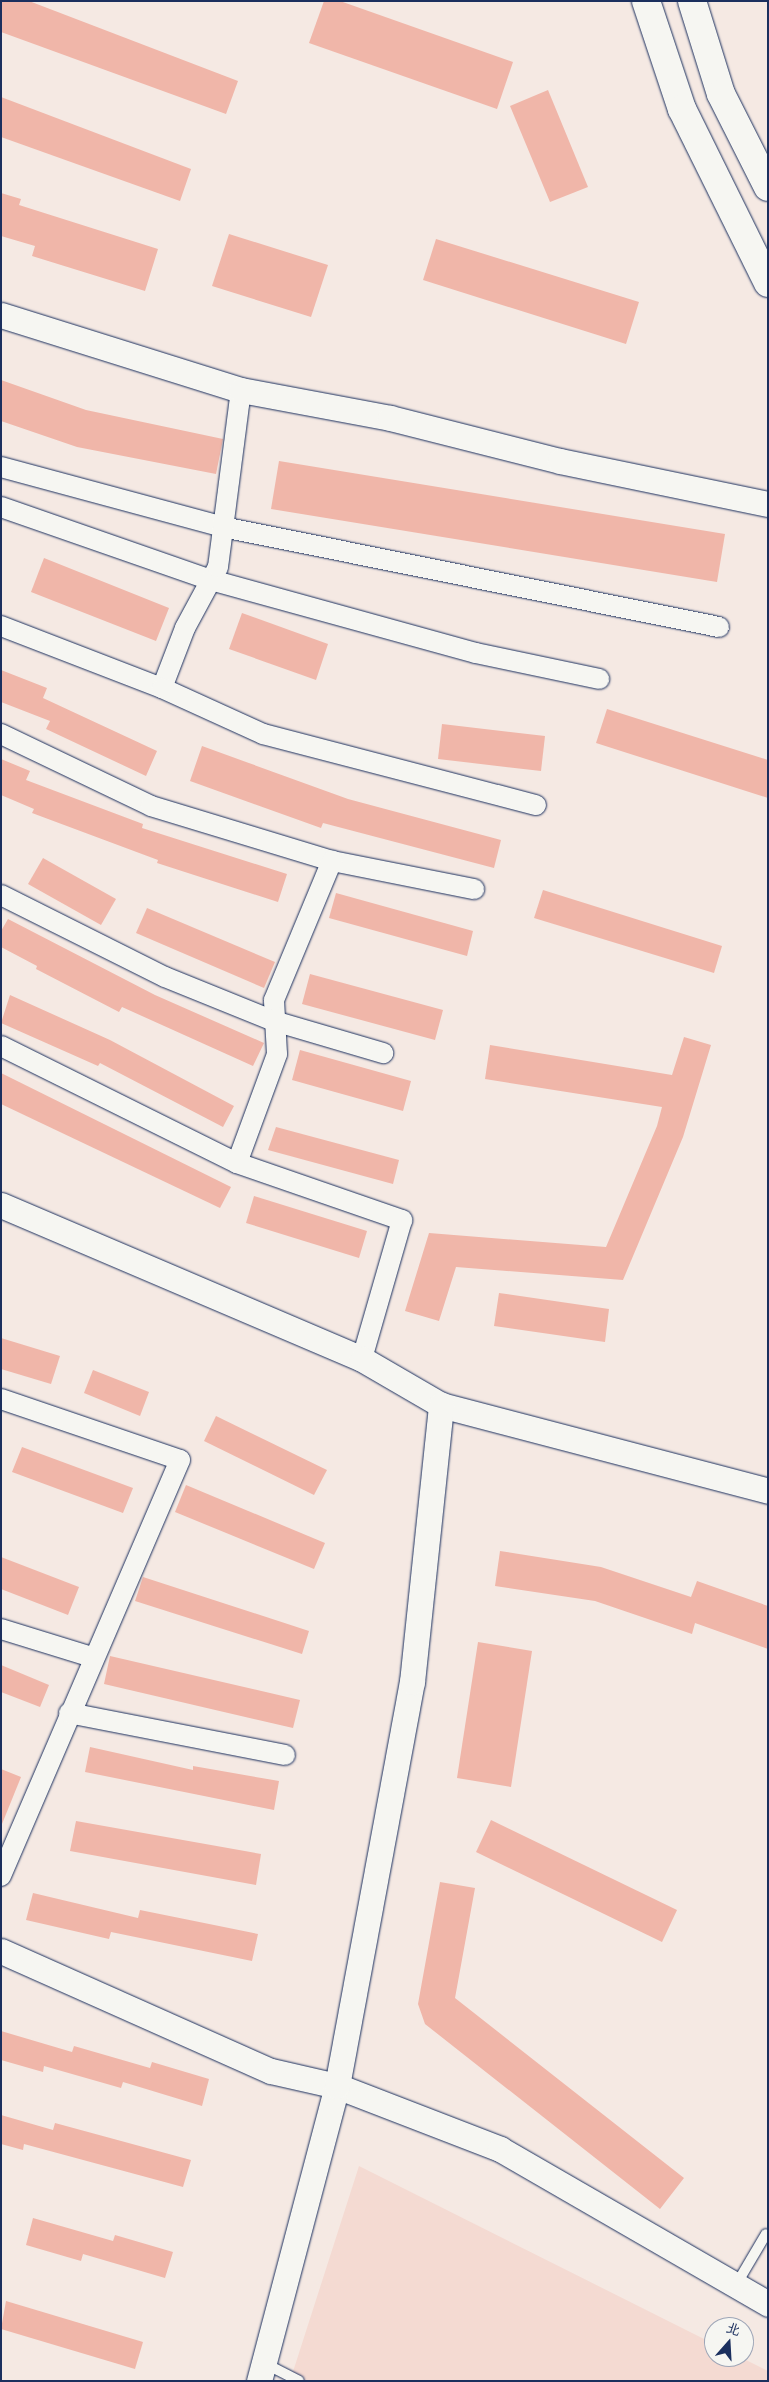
<!DOCTYPE html>
<html>
<head>
<meta charset="utf-8">
<style>
	body { margin:0 }
	#map { position:relative; width:769px; height:2382px; overflow:hidden; background:#f5e9e3; font-family:Delius,"LXGW WenKai TC",sans-serif }
	div>[style] { position:absolute }
	.built>* { inset:0; background:#f4dad2 }
	.building>* { inset:0; background:#f0b6a9 }
	.roads { filter:drop-shadow(0 0 1px #1b2f5e) drop-shadow(0 0 1px #1b2f5e) }
	.service>* { height:10px; margin:-5px; padding:0 5px; transform-origin:5px; border-radius:5px; background:#f6f6f2 }
	.minor>* { height:20px; margin:-10px; padding:0 10px; transform-origin:10px; border-radius:10px; background:#f6f6f2 }
	.tertiary>* { height:25px; margin:-12.5px; padding:0 12.5px; transform-origin:12.5px; border-radius:12.5px; background:#f6f6f2 }
	.secondary>* { height:28px; margin:-14px; padding:0 14px; transform-origin:14px; border-radius:14px; background:#f6f6f2 }
	span { translate:-50% -50%; white-space:nowrap; text-align:center; line-height:1.15; -webkit-text-stroke:4.5px #f6f6f2; paint-order:stroke }
	.frame { position:absolute; inset:0; border:2px solid #1b2f5e; pointer-events:none }
	.north { position:absolute; left:704px; top:2317px; width:50px; height:50px; box-sizing:border-box; background:#f6f6f2; border:1px solid #9ea6b7; border-radius:50%; rotate:19deg; font-size:14px; font-weight:700; line-height:20px; text-align:center; color:#1b2f5e }
	.north::after { content:''; display:block; margin:auto; width:18px; height:22px; background:#1b2f5e; clip-path:polygon(50% 0,100% 100%,50% 72%,0 100%) }
</style>
</head>
<body>
<div id="map">
	<div class="built">
		<div style="clip-path:polygon(359px 2166px,714px 2344px,714px 2357px,740px 2357px,768px 2371px,768px 2381px,290px 2381px)"></div>
	</div>
	<div class="building">
		<div style="clip-path:polygon(1px 1px,29px 1px,238px 81px,226px 114px,1px 32px)"></div>
		<div style="clip-path:polygon(324px 1px,340px 1px,513px 62px,497px 109px,309px 43px)"></div>
		<div style="clip-path:polygon(548px 90px,588px 187px,550px 202px,510px 106px)"></div>
		<div style="clip-path:polygon(1px 97px,191px 169px,180px 201px,1px 137px)"></div>
		<div style="clip-path:polygon(1px 193px,21px 199px,19px 205px,158px 249px,145px 291px,32px 256px,35px 246px,1px 236px)"></div>
		<div style="clip-path:polygon(229px 234px,328px 265px,311px 317px,212px 286px)"></div>
		<div style="clip-path:polygon(436px 239px,639px 302px,626px 344px,423px 280px)"></div>
		<div style="clip-path:polygon(1px 380px,86px 410px,223px 439px,216px 474px,77px 447px,1px 421px)"></div>
		<div style="clip-path:polygon(279px 461px,725px 534px,717px 582px,271px 509px)"></div>
		<div style="clip-path:polygon(44px 558px,169px 608px,156px 641px,31px 592px)"></div>
		<div style="clip-path:polygon(242px 613px,328px 644px,316px 680px,229px 649px)"></div>
		<div style="clip-path:polygon(1px 670px,47px 688px,43px 698px,157px 751px,146px 776px,46px 729px,50px 721px,1px 702px)"></div>
		<div style="clip-path:polygon(607px 709px,768px 760px,768px 798px,596px 743px)"></div>
		<div style="clip-path:polygon(442px 724px,545px 736px,541px 771px,438px 759px)"></div>
		<div style="clip-path:polygon(202px 746px,348px 799px,501px 840px,494px 868px,323px 823px,321px 828px,190px 781px)"></div>
		<div style="clip-path:polygon(1px 759px,30px 771px,26px 780px,143px 824px,142px 828px,287px 874px,278px 902px,157px 863px,158px 860px,32px 813px,34px 809px,1px 795px)"></div>
		<div style="clip-path:polygon(43px 858px,116px 899px,101px 925px,28px 884px)"></div>
		<div style="clip-path:polygon(543px 890px,722px 946px,714px 973px,534px 918px)"></div>
		<div style="clip-path:polygon(336px 893px,473px 931px,467px 956px,329px 918px)"></div>
		<div style="clip-path:polygon(147px 908px,275px 962px,264px 988px,136px 933px)"></div>
		<div style="clip-path:polygon(8px 919px,155px 995px,264px 1043px,253px 1066px,122px 1007px,119px 1012px,36px 969px,37px 966px,1px 947px,1px 931px)"></div>
		<div style="clip-path:polygon(310px 974px,443px 1010px,435px 1040px,302px 1004px)"></div>
		<div style="clip-path:polygon(10px 995px,110px 1040px,234px 1106px,223px 1127px,100px 1063px,98px 1066px,1px 1023px)"></div>
		<div style="clip-path:polygon(684px 1037px,711px 1045px,683px 1137px,623px 1280px,456px 1267px,439px 1321px,405px 1311px,429px 1233px,606px 1247px,657px 1126px,662px 1107px,485px 1079px,490px 1045px,672px 1075px)"></div>
		<div style="clip-path:polygon(300px 1050px,411px 1081px,403px 1111px,292px 1080px)"></div>
		<div style="clip-path:polygon(1px 1073px,231px 1187px,220px 1208px,1px 1104px)"></div>
		<div style="clip-path:polygon(276px 1127px,399px 1160px,393px 1184px,268px 1150px)"></div>
		<div style="clip-path:polygon(254px 1196px,367px 1231px,359px 1258px,246px 1223px)"></div>
		<div style="clip-path:polygon(499px 1293px,609px 1309px,605px 1342px,494px 1326px)"></div>
		<div style="clip-path:polygon(1px 1338px,60px 1356px,51px 1384px,1px 1369px)"></div>
		<div style="clip-path:polygon(93px 1370px,149px 1392px,140px 1416px,84px 1393px)"></div>
		<div style="clip-path:polygon(216px 1416px,327px 1470px,314px 1495px,204px 1441px)"></div>
		<div style="clip-path:polygon(22px 1447px,133px 1488px,123px 1513px,12px 1472px)"></div>
		<div style="clip-path:polygon(186px 1485px,325px 1543px,314px 1569px,175px 1512px)"></div>
		<div style="clip-path:polygon(500px 1551px,601px 1567px,691px 1597px,697px 1581px,768px 1606px,768px 1649px,695px 1623px,692px 1634px,595px 1601px,495px 1586px)"></div>
		<div style="clip-path:polygon(1px 1557px,79px 1587px,68px 1615px,1px 1589px)"></div>
		<div style="clip-path:polygon(143px 1577px,309px 1631px,302px 1654px,135px 1601px)"></div>
		<div style="clip-path:polygon(478px 1642px,532px 1651px,511px 1787px,457px 1778px)"></div>
		<div style="clip-path:polygon(110px 1656px,300px 1700px,293px 1728px,104px 1684px)"></div>
		<div style="clip-path:polygon(1px 1665px,49px 1685px,40px 1707px,1px 1692px)"></div>
		<div style="clip-path:polygon(90px 1747px,193px 1770px,193px 1766px,279px 1781px,274px 1810px,85px 1772px)"></div>
		<div style="clip-path:polygon(1px 1769px,21px 1777px,2px 1824px,1px 1824px)"></div>
		<div style="clip-path:polygon(491px 1820px,677px 1910px,662px 1942px,476px 1852px)"></div>
		<div style="clip-path:polygon(76px 1821px,261px 1854px,256px 1885px,70px 1851px)"></div>
		<div style="clip-path:polygon(440px 1882px,475px 1888px,455px 1998px,684px 2178px,660px 2209px,425px 2024px,418px 2004px)"></div>
		<div style="clip-path:polygon(33px 1893px,138px 1918px,140px 1910px,258px 1934px,252px 1961px,111px 1932px,109px 1939px,26px 1920px)"></div>
		<div style="clip-path:polygon(1px 2031px,72px 2052px,74px 2046px,150px 2068px,152px 2062px,209px 2079px,202px 2106px,123px 2082px,121px 2088px,44px 2066px,43px 2072px,1px 2060px)"></div>
		<div style="clip-path:polygon(1px 2115px,53px 2130px,55px 2123px,191px 2160px,183px 2187px,24px 2144px,23px 2150px,1px 2144px)"></div>
		<div style="clip-path:polygon(33px 2218px,113px 2241px,115px 2235px,173px 2252px,165px 2278px,83px 2254px,81px 2261px,26px 2245px)"></div>
		<div style="clip-path:polygon(6px 2301px,143px 2342px,135px 2369px,1px 2329px)"></div>
	</div>
	<div class="roads">
		<div class="service">
			<div style="left:736px;top:2285px;width:59px;rotate:-59.5deg"></div>
			<div style="left:264px;top:2363px;width:39px;rotate:27deg"></div>
		</div>
		<div class="minor">
			<div style="left:1px;top:467px;width:230px;rotate:15.1deg"></div>
			<div style="left:223px;top:527px;width:506px;rotate:11.4deg"></div>
			<div style="left:1px;top:507px;width:222px;rotate:19.2deg"></div>
			<div style="left:211px;top:580px;width:275px;rotate:15.4deg"></div>
			<div style="left:476px;top:653px;width:126px;rotate:11.9deg"></div>
			<div style="left:1px;top:626px;width:173px;rotate:21.1deg"></div>
			<div style="left:162px;top:688px;width:64px;rotate:-69deg"></div>
			<div style="left:185px;top:628px;width:69px;rotate:-61.6deg"></div>
			<div style="left:218px;top:567px;width:178px;rotate:-82.6deg"></div>
			<div style="left:162px;top:688px;width:111px;rotate:24.5deg"></div>
			<div style="left:263px;top:734px;width:282px;rotate:14.6deg"></div>
			<div style="left:1px;top:734px;width:166px;rotate:25.6deg"></div>
			<div style="left:151px;top:806px;width:189px;rotate:16.9deg"></div>
			<div style="left:332px;top:861px;width:145px;rotate:11.2deg"></div>
			<div style="left:1px;top:895px;width:183px;rotate:26.6deg"></div>
			<div style="left:165px;top:977px;width:118px;rotate:22deg"></div>
			<div style="left:274px;top:1021px;width:114px;rotate:16.4deg"></div>
			<div style="left:1px;top:1046px;width:263px;rotate:26.4deg"></div>
			<div style="left:237px;top:1163px;width:175px;rotate:19.1deg"></div>
			<div style="left:402px;top:1220px;width:145px;rotate:106.1deg"></div>
			<div style="left:237px;top:1163px;width:116px;rotate:-69.8deg"></div>
			<div style="left:277px;top:1054px;width:54px;rotate:-93.2deg"></div>
			<div style="left:274px;top:1000px;width:151px;rotate:-67.4deg"></div>
			<div style="left:1px;top:1399px;width:189px;rotate:18.8deg"></div>
			<div style="left:180px;top:1460px;width:453px;rotate:113.3deg"></div>
			<div style="left:1px;top:1629px;width:95px;rotate:17.1deg"></div>
			<div style="left:69px;top:1713px;width:220px;rotate:11deg"></div>
		</div>
		<div class="tertiary">
			<div style="left:1px;top:315px;width:251px;rotate:17.4deg"></div>
			<div style="left:241px;top:390px;width:152px;rotate:10.6deg"></div>
			<div style="left:390px;top:418px;width:175px;rotate:14.2deg"></div>
			<div style="left:560px;top:461px;width:212px;rotate:11.7deg"></div>
			<div style="left:1px;top:1205px;width:392px;rotate:23.1deg"></div>
			<div style="left:362px;top:1359px;width:91px;rotate:30.2deg"></div>
			<div style="left:441px;top:1405px;width:338px;rotate:14.7deg"></div>
			<div style="left:1px;top:1951px;width:295px;rotate:24deg"></div>
			<div style="left:271px;top:2071px;width:68px;rotate:12.8deg"></div>
			<div style="left:337px;top:2086px;width:175px;rotate:21.1deg"></div>
			<div style="left:500px;top:2149px;width:310px;rotate:30deg"></div>
			<div style="left:259px;top:2381px;width:305px;rotate:-75.2deg"></div>
			<div style="left:337px;top:2086px;width:411px;rotate:-79.5deg"></div>
			<div style="left:412px;top:1682px;width:279px;rotate:-84deg"></div>
		</div>
		<div class="secondary">
			<div style="left:646px;top:1px;width:114px;rotate:71.6deg"></div>
			<div style="left:682px;top:109px;width:194px;rotate:63.7deg"></div>
			<div style="left:692px;top:1px;width:97px;rotate:72.7deg"></div>
			<div style="left:721px;top:94px;width:104px;rotate:63.2deg"></div>
		</div>
	</div>
	<div class="frame"></div>
	<div class="north">北</div>
</div>
</body>
</html>
